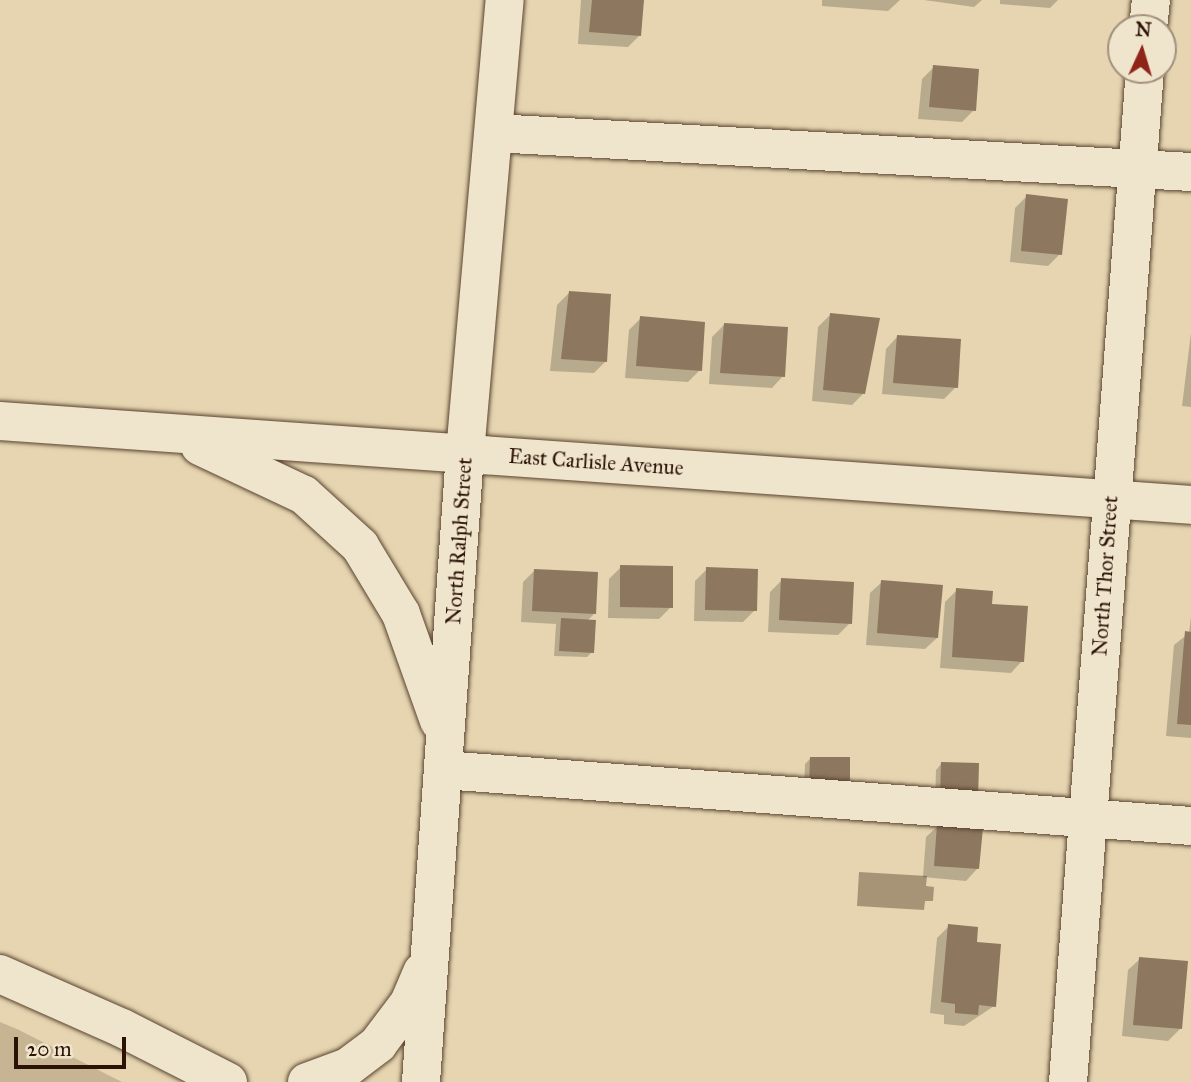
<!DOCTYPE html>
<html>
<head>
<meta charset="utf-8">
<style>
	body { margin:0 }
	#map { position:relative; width:1191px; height:1082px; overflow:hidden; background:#e6d5b0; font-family:"IM FELL Great Primer",serif }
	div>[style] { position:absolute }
	.green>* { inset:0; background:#c6b493 }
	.water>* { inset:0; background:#a79376 }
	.shadow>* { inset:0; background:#0003 }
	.building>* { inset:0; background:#8d775e }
	.roads { filter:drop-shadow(0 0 2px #5a4330) drop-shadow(0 0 2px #5a4330) }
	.minor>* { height:38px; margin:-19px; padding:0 19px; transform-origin:19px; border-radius:19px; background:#efe4cc }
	span { translate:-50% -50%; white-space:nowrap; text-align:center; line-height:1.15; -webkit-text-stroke:7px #efe4cc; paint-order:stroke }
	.street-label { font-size:21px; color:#2c1205 }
	.north { position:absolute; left:1107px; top:14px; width:70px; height:70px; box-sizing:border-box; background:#efe4cc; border:2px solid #a1907c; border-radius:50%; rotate:4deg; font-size:19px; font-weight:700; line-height:28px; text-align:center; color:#2c1205 }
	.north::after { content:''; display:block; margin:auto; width:24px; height:32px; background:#8f2418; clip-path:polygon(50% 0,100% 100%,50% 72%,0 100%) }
	.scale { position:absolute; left:14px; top:1037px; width:112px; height:32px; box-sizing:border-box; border:4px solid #2c1205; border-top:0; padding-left:9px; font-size:21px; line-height:24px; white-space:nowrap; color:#2c1205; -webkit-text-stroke:5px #efe4cc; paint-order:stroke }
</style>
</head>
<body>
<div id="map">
	<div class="green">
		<div style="clip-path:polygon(0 1022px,17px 1029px,122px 1082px,0 1082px)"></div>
	</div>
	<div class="water">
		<div style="clip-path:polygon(859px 872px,927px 876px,926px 886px,934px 887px,933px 901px,925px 901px,924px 910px,857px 906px)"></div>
	</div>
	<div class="shadow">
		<div style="clip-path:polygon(581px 0,642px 0,640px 35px,628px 47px,578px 44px)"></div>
		<div style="clip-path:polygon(822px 0,900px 0,888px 11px,822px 6px)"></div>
		<div style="clip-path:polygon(924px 0,982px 0,974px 7px)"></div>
		<div style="clip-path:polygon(1000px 0,1058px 0,1050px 8px,1000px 4px)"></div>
		<div style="clip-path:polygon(934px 67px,974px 110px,962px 122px,918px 119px,922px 79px)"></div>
		<div style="clip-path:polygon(1027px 196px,1060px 254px,1048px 266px,1010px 262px,1015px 208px)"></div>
		<div style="clip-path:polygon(569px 293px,606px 361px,594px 373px,550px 371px,557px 305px)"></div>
		<div style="clip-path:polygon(830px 315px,878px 320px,864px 393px,852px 405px,812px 401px,818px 327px)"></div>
		<div style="clip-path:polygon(641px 318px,700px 370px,688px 382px,625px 378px,629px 330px)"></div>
		<div style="clip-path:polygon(724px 325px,783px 376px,772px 388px,709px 384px,712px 337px)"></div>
		<div style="clip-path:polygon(1191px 333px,1191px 407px,1182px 406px)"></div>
		<div style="clip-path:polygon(897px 337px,956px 387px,944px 399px,882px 394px,886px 349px)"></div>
		<div style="clip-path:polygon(621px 567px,671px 607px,659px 619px,608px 618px,609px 579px)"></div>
		<div style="clip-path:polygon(707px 569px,755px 610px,743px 622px,694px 621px,695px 581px)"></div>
		<div style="clip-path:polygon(535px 570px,594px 614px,587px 621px,592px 652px,587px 657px,554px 656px,556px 624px,521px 622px,523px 582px)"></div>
		<div style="clip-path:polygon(782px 580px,850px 623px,838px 635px,768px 632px,770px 592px)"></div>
		<div style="clip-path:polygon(882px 582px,937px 638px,925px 649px,866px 645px,870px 593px)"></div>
		<div style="clip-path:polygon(957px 590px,990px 605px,1022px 661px,1011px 673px,940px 668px,945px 602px)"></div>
		<div style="clip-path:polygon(1191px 616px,1191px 738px,1166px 736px,1174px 645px,1189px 633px)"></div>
		<div style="clip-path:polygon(810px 759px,848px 759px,804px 792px,805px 764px)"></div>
		<div style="clip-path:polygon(941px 764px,978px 765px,935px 803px,936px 770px)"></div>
		<div style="clip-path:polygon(938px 826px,977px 869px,966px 881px,923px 877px,926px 837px)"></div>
		<div style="clip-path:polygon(949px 926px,975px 943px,994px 1006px,964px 1026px,944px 1024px,944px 1015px,930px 1013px,937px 938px)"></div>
		<div style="clip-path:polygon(1140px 959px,1180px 1029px,1168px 1041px,1122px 1036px,1128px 970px)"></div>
	</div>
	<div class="building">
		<div style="clip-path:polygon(592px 0,644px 0,641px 36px,589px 32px)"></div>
		<div style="clip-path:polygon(933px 65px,979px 69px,976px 111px,929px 107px)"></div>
		<div style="clip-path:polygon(1026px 194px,1068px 199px,1062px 255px,1021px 251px)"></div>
		<div style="clip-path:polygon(569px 291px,611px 294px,607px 362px,561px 359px)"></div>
		<div style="clip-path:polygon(830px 313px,880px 318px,865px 394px,823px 390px)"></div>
		<div style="clip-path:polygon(640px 316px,705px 322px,702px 371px,636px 366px)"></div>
		<div style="clip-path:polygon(724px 323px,788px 327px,785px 377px,720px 373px)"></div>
		<div style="clip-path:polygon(897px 335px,961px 339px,958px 388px,893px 383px)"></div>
		<div style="clip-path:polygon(620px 565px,673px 566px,673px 608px,620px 607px)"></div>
		<div style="clip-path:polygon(706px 567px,758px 569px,757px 611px,705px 610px)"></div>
		<div style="clip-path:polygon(534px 569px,598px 572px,596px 614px,532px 611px)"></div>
		<div style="clip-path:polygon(781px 578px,854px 582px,852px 624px,779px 620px)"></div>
		<div style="clip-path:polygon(881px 580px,943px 585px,938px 638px,877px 633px)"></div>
		<div style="clip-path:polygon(956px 588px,993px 591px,992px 604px,1028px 606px,1024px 662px,952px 657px)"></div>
		<div style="clip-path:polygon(561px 618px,596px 620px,594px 653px,559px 651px)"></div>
		<div style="clip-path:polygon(1185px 631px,1191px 632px,1191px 725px,1177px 724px)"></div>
		<div style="clip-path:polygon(810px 757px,850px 757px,850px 788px,809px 787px)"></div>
		<div style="clip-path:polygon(941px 762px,979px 763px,978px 800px,940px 798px)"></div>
		<div style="clip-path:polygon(937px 824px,983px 828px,979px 869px,934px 866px)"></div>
		<div style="clip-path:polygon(948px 924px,978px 927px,977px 942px,1001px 944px,996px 1007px,979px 1005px,978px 1015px,955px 1013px,955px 1004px,941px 1002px)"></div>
		<div style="clip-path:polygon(1139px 957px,1188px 961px,1182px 1029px,1133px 1025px)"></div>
	</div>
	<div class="roads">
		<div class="minor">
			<div style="left:1148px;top:28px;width:28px;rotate:-84deg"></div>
			<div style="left:494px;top:133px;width:698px;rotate:3.2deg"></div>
			<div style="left:0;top:421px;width:1194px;rotate:4.03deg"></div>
			<div style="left:200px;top:446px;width:115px;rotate:25.2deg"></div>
			<div style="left:304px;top:495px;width:76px;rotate:42.3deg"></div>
			<div style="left:360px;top:546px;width:79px;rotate:58.9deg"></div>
			<div style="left:401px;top:614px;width:114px;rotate:70.4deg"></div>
			<div style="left:443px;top:770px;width:750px;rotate:4.28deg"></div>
			<div style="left:0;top:974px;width:133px;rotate:23.9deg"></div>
			<div style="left:122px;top:1028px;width:119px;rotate:27deg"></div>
			<div style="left:307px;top:1082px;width:44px;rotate:-20.1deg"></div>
			<div style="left:348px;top:1067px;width:38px;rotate:-37deg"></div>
			<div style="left:378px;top:1044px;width:51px;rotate:-52.9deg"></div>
			<div style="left:409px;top:1003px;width:34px;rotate:-67deg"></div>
			<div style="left:421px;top:1082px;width:631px;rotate:-86deg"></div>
			<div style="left:465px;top:453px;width:455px;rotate:-85deg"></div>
			<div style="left:1068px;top:1082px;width:1015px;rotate:-85.65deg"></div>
		</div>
	</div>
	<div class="street-label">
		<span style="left:596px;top:462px;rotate:4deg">East Carlisle Avenue</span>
		<span style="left:459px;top:541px;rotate:-86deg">North Ralph Street</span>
		<span style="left:1105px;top:576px;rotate:-86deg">North Thor Street</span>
	</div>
	<div class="north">N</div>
	<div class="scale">20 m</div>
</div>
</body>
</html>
